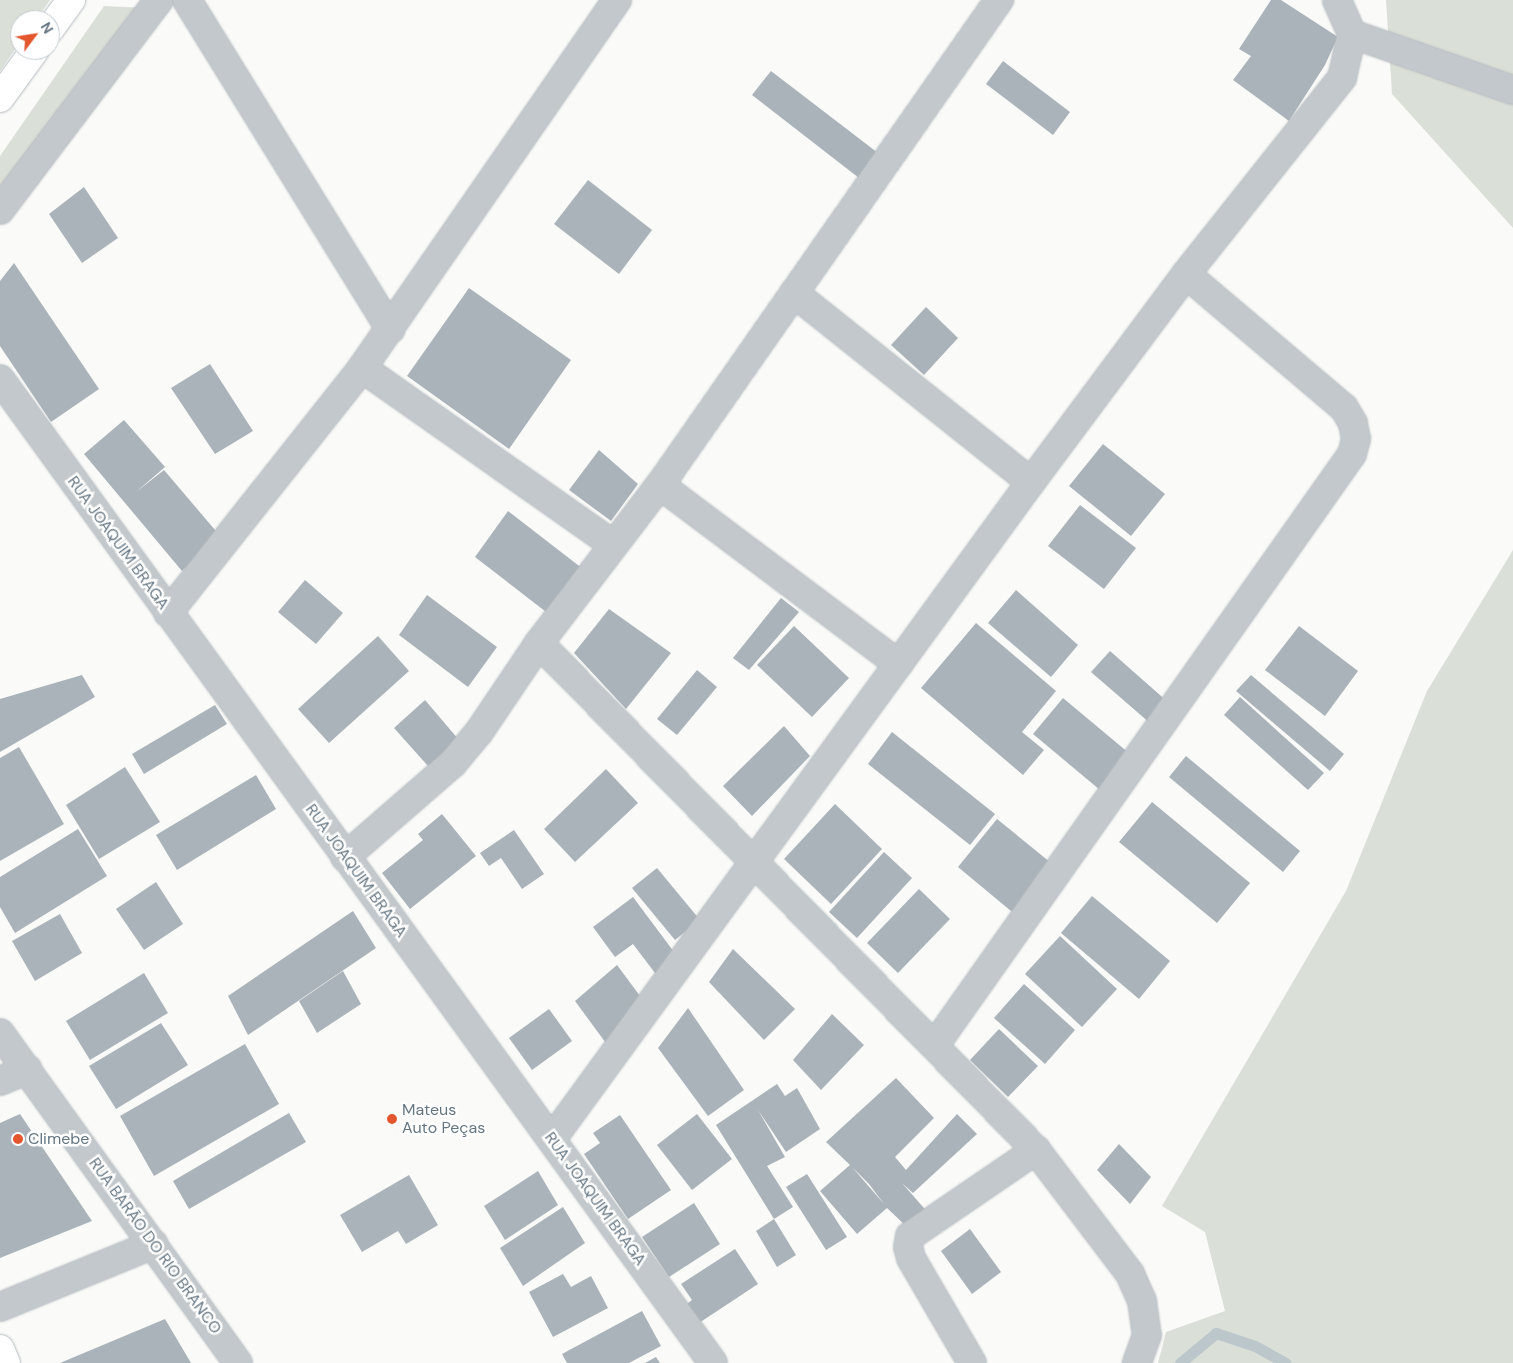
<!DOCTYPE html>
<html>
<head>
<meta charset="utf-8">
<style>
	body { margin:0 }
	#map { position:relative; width:1513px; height:1363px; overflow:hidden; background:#fafaf8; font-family:"DM Sans",sans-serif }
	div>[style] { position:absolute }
	.green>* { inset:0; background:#dadfd7 }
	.stream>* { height:11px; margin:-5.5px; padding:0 5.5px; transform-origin:5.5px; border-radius:5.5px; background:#bbc7cb }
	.building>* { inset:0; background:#aab3b9 }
	.roads { filter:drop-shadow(0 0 1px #b3babf) drop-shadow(0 0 1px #b3babf) }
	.minor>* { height:28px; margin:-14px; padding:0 14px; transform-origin:14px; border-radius:14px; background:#c3c8cc }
	.tertiary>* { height:28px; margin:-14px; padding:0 14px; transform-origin:14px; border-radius:14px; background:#c3c8cc }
	.secondary>* { height:28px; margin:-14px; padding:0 14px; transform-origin:14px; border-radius:14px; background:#fff }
	.dots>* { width:14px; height:14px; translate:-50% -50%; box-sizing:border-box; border:2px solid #fff; border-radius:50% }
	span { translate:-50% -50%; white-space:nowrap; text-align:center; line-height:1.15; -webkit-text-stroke:5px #fff; paint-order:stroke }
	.street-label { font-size:16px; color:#657683 }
	.poi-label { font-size:16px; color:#657683 }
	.left { translate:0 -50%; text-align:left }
	.north { position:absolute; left:10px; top:10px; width:50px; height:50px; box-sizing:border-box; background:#fff; border:1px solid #c1c8cd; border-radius:50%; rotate:59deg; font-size:14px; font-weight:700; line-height:20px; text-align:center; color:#657683 }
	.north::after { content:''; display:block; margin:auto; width:18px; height:22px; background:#e4572e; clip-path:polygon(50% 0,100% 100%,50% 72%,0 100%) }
</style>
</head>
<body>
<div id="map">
	<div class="green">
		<div style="clip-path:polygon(0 0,50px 0,36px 20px,20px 20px,20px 42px,0 71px)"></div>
		<div style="clip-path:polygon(1386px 0,1513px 0,1513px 228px,1392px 94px)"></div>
		<div style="clip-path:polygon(104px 6px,147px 8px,0 194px,0 156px)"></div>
		<div style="clip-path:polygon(1513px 550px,1513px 1363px,1158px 1363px,1166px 1332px,1225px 1311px,1205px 1232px,1162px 1206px,1346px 891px,1427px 691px)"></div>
	</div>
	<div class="stream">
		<div style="left:1180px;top:1363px;width:47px;rotate:-39.8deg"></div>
		<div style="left:1216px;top:1333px;width:41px;rotate:18.4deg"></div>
		<div style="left:1255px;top:1346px;width:35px;rotate:29deg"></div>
	</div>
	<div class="building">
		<div style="clip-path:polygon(1271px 0,1281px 0,1338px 37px,1325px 65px,1289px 121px,1233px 80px,1251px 56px,1239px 49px)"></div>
		<div style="clip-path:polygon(1003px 61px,1070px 112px,1053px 135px,986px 84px)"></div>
		<div style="clip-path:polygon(771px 71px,878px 153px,859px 178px,752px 95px)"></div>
		<div style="clip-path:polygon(588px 180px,652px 230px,619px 274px,554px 224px)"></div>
		<div style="clip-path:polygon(84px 187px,118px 238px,82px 263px,49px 214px)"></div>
		<div style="clip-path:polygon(14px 263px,99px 389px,51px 422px,0 346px,0 281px)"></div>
		<div style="clip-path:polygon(469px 288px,571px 360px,509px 449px,407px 376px)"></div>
		<div style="clip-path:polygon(926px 307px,958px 338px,924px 375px,891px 345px)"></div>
		<div style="clip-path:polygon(210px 364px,253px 431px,215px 454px,171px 388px)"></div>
		<div style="clip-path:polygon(124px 420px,165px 467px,136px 492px,164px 470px,221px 537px,182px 571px,84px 454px)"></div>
		<div style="clip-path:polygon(1103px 444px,1165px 494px,1131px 536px,1069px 486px)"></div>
		<div style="clip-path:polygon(599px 450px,638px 484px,611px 521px,569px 490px)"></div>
		<div style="clip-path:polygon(1080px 505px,1136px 548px,1104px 589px,1048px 546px)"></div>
		<div style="clip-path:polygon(508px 511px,583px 569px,550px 615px,475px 557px)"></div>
		<div style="clip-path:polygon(305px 580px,343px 613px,316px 644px,278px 612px)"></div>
		<div style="clip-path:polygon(1016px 590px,1078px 645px,1051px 677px,988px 623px)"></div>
		<div style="clip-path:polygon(427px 595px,497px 647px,468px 687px,399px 635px)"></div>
		<div style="clip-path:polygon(781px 598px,799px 612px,749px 670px,733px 658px)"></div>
		<div style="clip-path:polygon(609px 609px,671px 653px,626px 709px,574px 653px)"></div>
		<div style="clip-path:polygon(976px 623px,1056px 691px,1022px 732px,1044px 750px,1023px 775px,921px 688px)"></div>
		<div style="clip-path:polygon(794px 626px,849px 678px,812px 717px,757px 665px)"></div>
		<div style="clip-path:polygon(1299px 626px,1358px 671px,1325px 716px,1265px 670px)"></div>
		<div style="clip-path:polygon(378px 636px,409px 671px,329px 743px,298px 709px)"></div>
		<div style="clip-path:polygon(1110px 651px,1169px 703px,1151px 724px,1091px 672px)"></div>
		<div style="clip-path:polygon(697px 670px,717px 687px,677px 735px,657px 719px)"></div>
		<div style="clip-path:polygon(82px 675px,95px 697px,0 752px,0 699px)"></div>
		<div style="clip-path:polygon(1251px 675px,1344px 754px,1330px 771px,1236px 691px)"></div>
		<div style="clip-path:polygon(1240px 697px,1324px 773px,1308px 790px,1224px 715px)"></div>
		<div style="clip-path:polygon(1063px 698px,1130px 754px,1100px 790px,1033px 734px)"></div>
		<div style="clip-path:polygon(425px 700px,459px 740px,428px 766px,394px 728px)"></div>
		<div style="clip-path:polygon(215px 705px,227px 724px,144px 774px,132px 754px)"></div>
		<div style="clip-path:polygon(784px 726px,810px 756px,752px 816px,723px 786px)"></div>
		<div style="clip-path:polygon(892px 732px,995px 814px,970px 845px,868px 764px)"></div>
		<div style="clip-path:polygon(19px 747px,64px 824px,0 861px,0 758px)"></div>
		<div style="clip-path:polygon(1186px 756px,1300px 851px,1283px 872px,1169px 777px)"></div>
		<div style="clip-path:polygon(125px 767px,160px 822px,99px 859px,66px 805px)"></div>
		<div style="clip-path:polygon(606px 769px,638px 803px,575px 862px,544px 829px)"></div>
		<div style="clip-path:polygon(256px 775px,276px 809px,177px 870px,156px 835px)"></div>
		<div style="clip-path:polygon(1152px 802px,1250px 883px,1217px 923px,1119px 842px)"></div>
		<div style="clip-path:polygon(835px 804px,882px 849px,831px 904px,784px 859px)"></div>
		<div style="clip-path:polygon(442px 814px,476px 856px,410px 909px,382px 873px,423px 840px,418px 834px)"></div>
		<div style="clip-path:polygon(997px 819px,1056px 867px,1017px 916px,958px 867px)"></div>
		<div style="clip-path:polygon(78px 829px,107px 876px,15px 933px,0 907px,0 877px)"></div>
		<div style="clip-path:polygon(514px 830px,544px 874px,522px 889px,501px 858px,489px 866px,480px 853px)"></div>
		<div style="clip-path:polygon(884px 852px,912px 878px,857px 938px,829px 912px)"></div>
		<div style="clip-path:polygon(657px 868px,700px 920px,675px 940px,632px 888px)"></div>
		<div style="clip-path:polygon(156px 882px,183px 924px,144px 950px,116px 909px)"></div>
		<div style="clip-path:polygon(919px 889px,950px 919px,898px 973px,867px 943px)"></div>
		<div style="clip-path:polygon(1092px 896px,1170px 961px,1139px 999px,1061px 933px)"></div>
		<div style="clip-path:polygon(633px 897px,680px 960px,658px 977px,633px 944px,615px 957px,593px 927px)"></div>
		<div style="clip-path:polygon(353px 911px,376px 948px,248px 1035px,228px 996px)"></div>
		<div style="clip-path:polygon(60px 914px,82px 953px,35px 981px,12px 941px)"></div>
		<div style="clip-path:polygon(1060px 936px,1117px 989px,1082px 1027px,1025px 974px)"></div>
		<div style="clip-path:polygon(733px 949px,795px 1009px,764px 1040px,709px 982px)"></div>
		<div style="clip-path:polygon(617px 965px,646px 1004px,611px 1050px,575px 1001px)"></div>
		<div style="clip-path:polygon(343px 971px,361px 1004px,317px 1033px,299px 1001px)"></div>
		<div style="clip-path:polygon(144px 973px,168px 1013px,90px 1060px,66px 1021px)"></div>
		<div style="clip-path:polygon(1024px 984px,1075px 1030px,1045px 1064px,994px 1018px)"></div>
		<div style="clip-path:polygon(688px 1008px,744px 1090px,708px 1116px,658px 1048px)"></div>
		<div style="clip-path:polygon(549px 1009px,572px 1041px,532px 1070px,509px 1038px)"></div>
		<div style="clip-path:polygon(832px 1014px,864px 1045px,821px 1090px,793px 1060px)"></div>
		<div style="clip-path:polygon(161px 1023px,188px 1065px,116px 1109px,89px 1066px)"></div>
		<div style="clip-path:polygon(999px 1029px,1038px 1066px,1008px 1097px,970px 1060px)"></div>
		<div style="clip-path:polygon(245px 1044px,279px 1104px,154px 1176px,120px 1116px)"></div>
		<div style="clip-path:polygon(evenodd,896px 1078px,934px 1118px,895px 1157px,906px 1170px,957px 1114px,977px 1134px,913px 1193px,902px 1183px,930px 1215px,907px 1227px,887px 1208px,857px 1234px,820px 1191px,850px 1165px,826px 1142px,896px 1078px,852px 1167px,869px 1184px,884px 1204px,852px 1167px)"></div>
		<div style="clip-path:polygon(777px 1084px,785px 1096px,797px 1088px,820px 1129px,786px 1152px,758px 1110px,785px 1157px,767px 1166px,793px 1207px,774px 1219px,716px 1125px)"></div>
		<div style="clip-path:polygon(289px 1113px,306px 1142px,189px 1209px,173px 1181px)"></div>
		<div style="clip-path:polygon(20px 1114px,92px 1221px,0 1258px,0 1123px)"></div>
		<div style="clip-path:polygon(697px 1114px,732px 1159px,692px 1190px,657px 1145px)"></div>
		<div style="clip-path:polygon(620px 1115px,671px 1190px,628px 1219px,584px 1154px,600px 1143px,593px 1133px)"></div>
		<div style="clip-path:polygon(1119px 1144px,1151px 1177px,1130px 1204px,1097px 1170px)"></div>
		<div style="clip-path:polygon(538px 1171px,558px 1205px,505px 1240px,484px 1206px)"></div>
		<div style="clip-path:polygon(807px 1174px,847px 1237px,826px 1250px,786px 1187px)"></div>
		<div style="clip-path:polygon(409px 1175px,438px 1225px,406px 1244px,398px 1231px,362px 1252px,340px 1215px)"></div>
		<div style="clip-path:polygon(694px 1203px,720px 1244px,669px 1277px,642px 1237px)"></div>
		<div style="clip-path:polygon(563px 1207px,585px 1243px,523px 1286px,500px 1248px)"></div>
		<div style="clip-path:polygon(774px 1219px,796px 1255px,777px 1267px,756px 1231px)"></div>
		<div style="clip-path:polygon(970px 1229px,1001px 1272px,972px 1294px,941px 1251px)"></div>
		<div style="clip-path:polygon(735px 1249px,758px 1284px,699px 1323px,687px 1304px,692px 1300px,681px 1284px)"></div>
		<div style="clip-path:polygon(563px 1274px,571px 1287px,591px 1276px,608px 1308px,553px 1337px,529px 1292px)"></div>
		<div style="clip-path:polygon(642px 1311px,661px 1346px,629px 1363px,567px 1363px,562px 1354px)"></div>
		<div style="clip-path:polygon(165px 1319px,191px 1363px,60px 1363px)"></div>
		<div style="clip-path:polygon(656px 1357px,660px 1363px,645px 1363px)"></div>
	</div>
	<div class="roads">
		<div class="minor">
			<div style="left:187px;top:0;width:387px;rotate:58.3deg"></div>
			<div style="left:1352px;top:34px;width:170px;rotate:19.2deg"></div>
			<div style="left:0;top:210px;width:263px;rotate:-52.9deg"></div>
			<div style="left:794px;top:293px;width:303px;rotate:38.6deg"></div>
			<div style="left:362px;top:368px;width:306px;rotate:35.1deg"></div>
			<div style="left:0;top:379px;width:1215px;rotate:54.07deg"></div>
			<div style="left:660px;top:485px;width:298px;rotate:36.9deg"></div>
			<div style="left:168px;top:613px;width:313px;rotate:-51.6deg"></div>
			<div style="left:362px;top:368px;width:448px;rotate:-55.3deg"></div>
			<div style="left:539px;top:643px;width:710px;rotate:45.57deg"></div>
			<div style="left:1036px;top:1150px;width:156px;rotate:52.8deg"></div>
			<div style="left:1130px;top:1274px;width:30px;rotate:66deg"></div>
			<div style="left:1142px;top:1301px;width:34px;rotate:82deg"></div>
			<div style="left:1147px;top:1335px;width:30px;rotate:110deg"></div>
			<div style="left:345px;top:857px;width:143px;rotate:-41deg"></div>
			<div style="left:453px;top:763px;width:40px;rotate:-50deg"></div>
			<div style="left:479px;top:732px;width:107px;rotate:-56deg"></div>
			<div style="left:539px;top:643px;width:199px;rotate:-52.6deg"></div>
			<div style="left:660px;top:485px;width:592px;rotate:-55.05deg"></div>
			<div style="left:935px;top:1045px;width:723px;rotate:-54.79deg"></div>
			<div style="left:1352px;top:454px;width:16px;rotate:-75deg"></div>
			<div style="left:1356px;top:439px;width:16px;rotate:-101deg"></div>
			<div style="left:1353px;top:423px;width:17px;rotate:-121deg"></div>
			<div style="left:1344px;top:408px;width:207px;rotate:-139.7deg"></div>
			<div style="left:0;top:1081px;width:30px;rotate:-23deg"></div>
			<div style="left:552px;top:1139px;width:813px;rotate:-53.91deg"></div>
			<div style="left:1031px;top:482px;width:259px;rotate:-53.3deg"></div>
			<div style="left:1186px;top:274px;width:251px;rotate:-51.5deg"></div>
			<div style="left:1342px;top:78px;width:45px;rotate:-77.2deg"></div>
			<div style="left:1352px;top:34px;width:37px;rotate:-114deg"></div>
			<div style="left:0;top:1307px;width:166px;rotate:-22.2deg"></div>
			<div style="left:972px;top:1363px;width:121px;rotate:-120.2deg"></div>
			<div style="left:911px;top:1258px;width:11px;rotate:-105deg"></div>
			<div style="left:908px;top:1247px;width:11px;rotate:-80deg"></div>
			<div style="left:910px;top:1236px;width:153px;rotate:-34.3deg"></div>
		</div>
		<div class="tertiary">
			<div style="left:0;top:1033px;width:407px;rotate:54.2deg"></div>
		</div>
		<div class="secondary">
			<div style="left:50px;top:29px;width:36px;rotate:-54deg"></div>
			<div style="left:0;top:98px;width:59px;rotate:-53.9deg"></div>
			<div style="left:0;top:1349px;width:15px;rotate:67deg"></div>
		</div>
	</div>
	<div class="dots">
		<div style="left:392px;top:1119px;background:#e4572e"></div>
		<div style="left:18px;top:1139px;background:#e4572e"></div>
	</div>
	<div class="street-label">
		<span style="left:118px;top:543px;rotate:54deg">RUA JOAQUIM BRAGA</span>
		<span style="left:356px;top:871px;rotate:54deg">RUA JOAQUIM BRAGA</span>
		<span style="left:595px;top:1199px;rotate:54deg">RUA JOAQUIM BRAGA</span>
		<span style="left:155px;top:1246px;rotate:54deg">RUA BARÃO DO RIO BRANCO</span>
	</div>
	<div class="poi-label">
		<span class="left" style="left:402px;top:1119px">Mateus<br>Auto Peças</span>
		<span class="left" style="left:28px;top:1139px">Climebe</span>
	</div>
	<div class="north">N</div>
</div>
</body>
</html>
